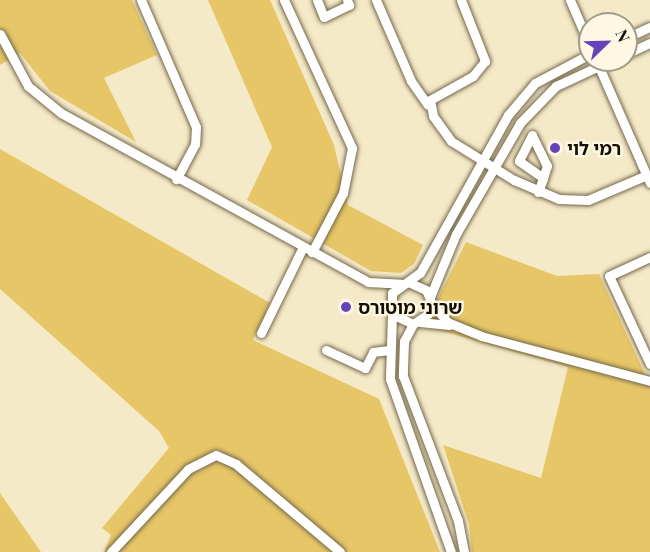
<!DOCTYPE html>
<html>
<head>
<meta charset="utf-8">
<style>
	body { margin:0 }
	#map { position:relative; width:650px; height:552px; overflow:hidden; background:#f5eac8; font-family:"Playfair Display","Noto Sans Hebrew",serif }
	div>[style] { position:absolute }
	.green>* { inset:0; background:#e7c667 }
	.roads { filter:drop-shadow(0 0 2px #73684b) drop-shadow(0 0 2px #73684b) }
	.minor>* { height:9px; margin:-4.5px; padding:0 4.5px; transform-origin:4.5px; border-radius:4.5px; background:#fff }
	.dots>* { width:16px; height:16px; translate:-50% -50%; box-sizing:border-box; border:3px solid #fef7e3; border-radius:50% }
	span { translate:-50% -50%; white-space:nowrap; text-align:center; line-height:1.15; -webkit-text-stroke:4.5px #fef7e3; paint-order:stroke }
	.poi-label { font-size:18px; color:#141005; font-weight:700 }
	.left { translate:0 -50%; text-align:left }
	.north { position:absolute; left:578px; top:12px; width:60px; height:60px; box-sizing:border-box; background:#fef7e3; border:2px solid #a09b8a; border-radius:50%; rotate:67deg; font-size:16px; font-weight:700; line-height:24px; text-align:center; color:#141005 }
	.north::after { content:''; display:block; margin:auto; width:21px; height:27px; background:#6443bb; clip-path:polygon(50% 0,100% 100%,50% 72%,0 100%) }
</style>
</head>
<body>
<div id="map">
	<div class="green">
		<div style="clip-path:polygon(0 0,132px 0,157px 55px,104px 78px,136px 142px,50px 91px,20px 53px,0 65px)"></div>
		<div style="clip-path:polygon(208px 0,270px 0,334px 145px,348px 205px,423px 245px,414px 264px,401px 273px,371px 271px,247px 200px,272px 147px)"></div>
		<div style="clip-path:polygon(0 149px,270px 303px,253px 340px,379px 399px,440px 552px,104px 552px,111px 535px,102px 528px,169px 448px,159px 431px,0 289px)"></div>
		<div style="clip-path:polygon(466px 242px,557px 276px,599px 274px,650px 385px,650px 552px,472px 552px,469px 524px,443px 445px,541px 478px,568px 367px,424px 326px)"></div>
		<div style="clip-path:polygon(0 493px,41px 552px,0 552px)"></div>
	</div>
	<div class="roads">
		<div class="minor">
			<div style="left:141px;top:0;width:138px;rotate:66.6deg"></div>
			<div style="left:196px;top:127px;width:17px;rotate:93deg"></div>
			<div style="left:195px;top:144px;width:40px;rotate:118deg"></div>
			<div style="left:284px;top:0;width:163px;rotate:65.3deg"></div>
			<div style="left:352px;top:148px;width:46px;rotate:101.3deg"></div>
			<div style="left:343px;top:193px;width:67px;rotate:117.7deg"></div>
			<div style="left:317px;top:0;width:18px;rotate:68deg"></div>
			<div style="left:324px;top:17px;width:28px;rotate:-26deg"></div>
			<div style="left:349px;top:5px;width:5px;rotate:-112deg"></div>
			<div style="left:376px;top:0;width:88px;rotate:66.6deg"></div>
			<div style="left:411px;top:81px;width:29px;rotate:55deg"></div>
			<div style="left:461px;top:0;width:66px;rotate:68.5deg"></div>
			<div style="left:485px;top:61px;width:19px;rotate:129deg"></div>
			<div style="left:473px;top:76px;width:49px;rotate:150.8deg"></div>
			<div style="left:430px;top:100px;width:16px;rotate:79deg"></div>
			<div style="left:433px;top:116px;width:31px;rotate:54deg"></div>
			<div style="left:451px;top:141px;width:74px;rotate:31.8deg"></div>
			<div style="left:514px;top:180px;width:49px;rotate:22.9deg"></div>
			<div style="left:559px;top:199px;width:29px;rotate:2deg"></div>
			<div style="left:588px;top:200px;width:64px;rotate:-23deg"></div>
			<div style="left:570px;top:0;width:50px;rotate:66.5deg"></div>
			<div style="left:0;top:34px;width:59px;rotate:61.7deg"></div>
			<div style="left:28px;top:86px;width:43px;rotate:39.3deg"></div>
			<div style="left:61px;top:113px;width:350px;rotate:28.8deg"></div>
			<div style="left:368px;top:282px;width:33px;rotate:3deg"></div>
			<div style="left:626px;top:38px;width:26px;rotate:-25deg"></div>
			<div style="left:626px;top:54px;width:26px;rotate:-25deg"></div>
			<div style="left:596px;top:60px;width:134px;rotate:66.3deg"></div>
			<div style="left:538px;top:192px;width:15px;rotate:-70deg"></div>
			<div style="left:543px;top:178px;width:13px;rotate:-72deg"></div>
			<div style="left:547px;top:166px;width:34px;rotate:-116deg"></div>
			<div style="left:532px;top:135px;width:29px;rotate:117deg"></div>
			<div style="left:519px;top:161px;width:29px;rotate:35deg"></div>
			<div style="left:650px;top:257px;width:45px;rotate:155.1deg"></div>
			<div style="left:609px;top:276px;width:97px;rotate:65deg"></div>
			<div style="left:408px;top:282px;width:20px;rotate:24deg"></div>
			<div style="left:426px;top:290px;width:10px;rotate:66deg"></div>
			<div style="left:430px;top:299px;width:15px;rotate:98deg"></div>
			<div style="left:428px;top:314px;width:18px;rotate:146deg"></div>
			<div style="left:413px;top:324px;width:23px;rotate:-155deg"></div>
			<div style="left:392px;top:314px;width:21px;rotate:-90deg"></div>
			<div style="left:392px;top:293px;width:34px;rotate:-36deg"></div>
			<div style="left:420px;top:273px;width:181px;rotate:-60.9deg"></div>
			<div style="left:508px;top:115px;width:42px;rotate:-49.8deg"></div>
			<div style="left:535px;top:83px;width:62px;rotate:-27.8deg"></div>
			<div style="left:430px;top:297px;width:68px;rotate:-67.6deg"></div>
			<div style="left:456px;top:234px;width:128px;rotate:-60deg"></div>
			<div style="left:520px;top:123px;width:52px;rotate:-45.8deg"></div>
			<div style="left:556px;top:86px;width:62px;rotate:-24.9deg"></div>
			<div style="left:431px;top:302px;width:26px;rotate:51deg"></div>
			<div style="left:447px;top:322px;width:37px;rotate:22deg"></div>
			<div style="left:481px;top:336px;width:175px;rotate:14.9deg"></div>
			<div style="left:392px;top:314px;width:65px;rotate:91.8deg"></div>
			<div style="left:390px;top:379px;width:183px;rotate:70.6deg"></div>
			<div style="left:420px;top:322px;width:29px;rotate:6deg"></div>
			<div style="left:413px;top:324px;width:19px;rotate:118deg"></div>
			<div style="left:404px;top:341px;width:35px;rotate:92deg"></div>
			<div style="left:403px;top:376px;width:155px;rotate:69.2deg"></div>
			<div style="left:458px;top:521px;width:32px;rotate:79deg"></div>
			<div style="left:261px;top:333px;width:96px;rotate:-64deg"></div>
			<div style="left:326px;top:350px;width:43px;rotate:24.8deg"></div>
			<div style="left:365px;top:368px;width:18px;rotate:-63deg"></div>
			<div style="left:373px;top:352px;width:16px;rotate:-7deg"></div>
			<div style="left:111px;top:552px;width:113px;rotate:-47.1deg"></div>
			<div style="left:188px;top:469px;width:31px;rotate:-27deg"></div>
			<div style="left:216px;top:455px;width:22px;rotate:24deg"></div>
			<div style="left:236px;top:464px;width:136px;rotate:40.2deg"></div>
		</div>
	</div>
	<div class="dots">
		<div style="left:555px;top:148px;background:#6443bb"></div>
		<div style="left:346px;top:307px;background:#6443bb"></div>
	</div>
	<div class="poi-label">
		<span class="left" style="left:567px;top:148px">רמי לוי</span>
		<span class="left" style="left:358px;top:307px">שרוני מוטורס</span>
	</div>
	<div class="north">N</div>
</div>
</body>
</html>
